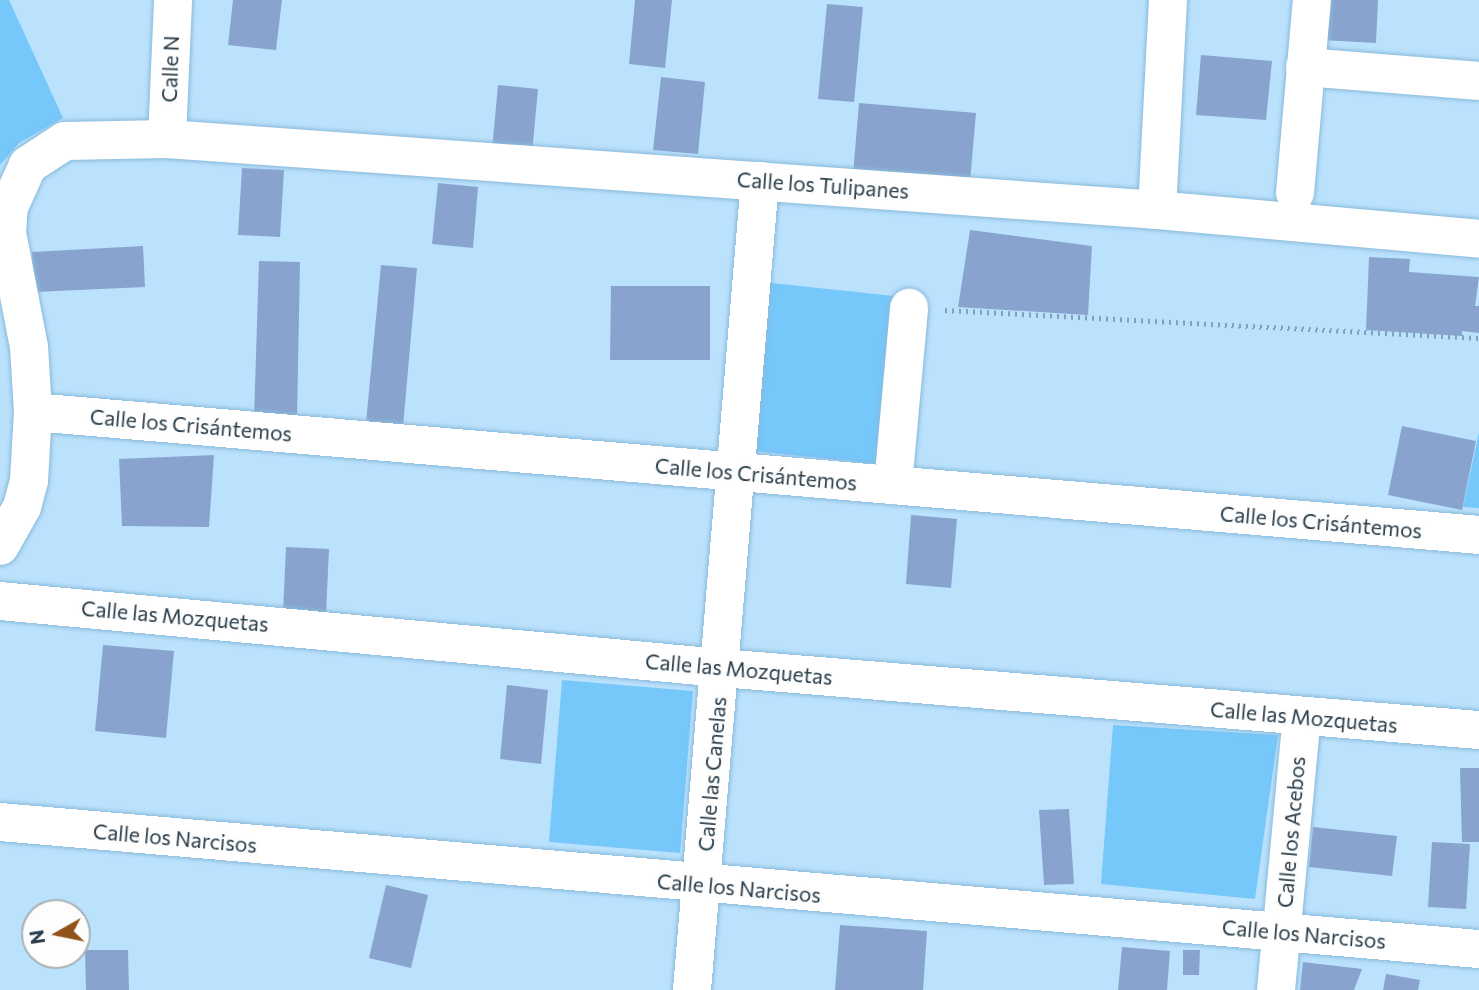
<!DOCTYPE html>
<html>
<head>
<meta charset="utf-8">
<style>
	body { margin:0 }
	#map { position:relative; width:1479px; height:990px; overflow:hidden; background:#bbe2fd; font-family:Commissioner,sans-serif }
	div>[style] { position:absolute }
	.green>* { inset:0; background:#76c7fa }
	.building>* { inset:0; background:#88a4ce }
	.path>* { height:4.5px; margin-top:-2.25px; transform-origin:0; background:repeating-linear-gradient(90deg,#82a1b7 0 2px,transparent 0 7px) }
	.roads { filter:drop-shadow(0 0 2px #8abadb) drop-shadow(0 0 2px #8abadb) }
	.minor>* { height:38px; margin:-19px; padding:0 19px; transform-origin:19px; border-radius:19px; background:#fff }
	span { translate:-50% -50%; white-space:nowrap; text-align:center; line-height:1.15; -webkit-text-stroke:6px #fdfdfd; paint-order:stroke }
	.street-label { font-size:21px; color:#293d4a }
	.north { position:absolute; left:21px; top:899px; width:70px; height:70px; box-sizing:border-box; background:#fdfdfd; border:2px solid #a8b0b5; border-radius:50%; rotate:261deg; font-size:19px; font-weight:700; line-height:28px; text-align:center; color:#293d4a }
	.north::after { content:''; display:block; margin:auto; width:24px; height:32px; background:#915319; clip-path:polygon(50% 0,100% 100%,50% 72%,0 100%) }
</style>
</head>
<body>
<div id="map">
	<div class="green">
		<div style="clip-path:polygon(0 0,9px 0,63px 118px,19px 143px,0 165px)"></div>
		<div style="clip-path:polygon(761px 282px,894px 296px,877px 464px,744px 450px)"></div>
		<div style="clip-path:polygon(1479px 432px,1479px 508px,1463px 507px)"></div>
		<div style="clip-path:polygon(562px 680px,693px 691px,680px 853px,549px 842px)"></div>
		<div style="clip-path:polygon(1113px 725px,1278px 735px,1255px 899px,1101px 884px)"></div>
	</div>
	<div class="building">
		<div style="clip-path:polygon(233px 0,282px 0,276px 50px,228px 45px)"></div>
		<div style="clip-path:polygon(635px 0,672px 0,665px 68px,629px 64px)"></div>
		<div style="clip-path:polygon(1324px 0,1378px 0,1376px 43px,1322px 40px)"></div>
		<div style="clip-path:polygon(827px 4px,863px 7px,854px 102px,818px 99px)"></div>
		<div style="clip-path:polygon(1201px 55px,1272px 61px,1266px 120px,1196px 115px)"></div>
		<div style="clip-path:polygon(661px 77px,705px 82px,698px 154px,653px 150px)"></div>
		<div style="clip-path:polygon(498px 85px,538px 89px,532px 153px,492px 149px)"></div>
		<div style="clip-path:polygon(859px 103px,976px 113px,969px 193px,852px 187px)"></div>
		<div style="clip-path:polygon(242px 168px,284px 170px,280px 237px,238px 235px)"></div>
		<div style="clip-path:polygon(438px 183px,478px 187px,473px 248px,432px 244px)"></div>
		<div style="clip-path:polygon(970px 230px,1092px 246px,1088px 315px,958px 307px)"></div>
		<div style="clip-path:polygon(143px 246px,145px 287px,34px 292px,32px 252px)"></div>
		<div style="clip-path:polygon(1369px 257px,1410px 259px,1409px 272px,1479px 277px,1475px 306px,1479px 306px,1479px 333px,1462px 331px,1462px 336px,1366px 330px)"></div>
		<div style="clip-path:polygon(259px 261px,300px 262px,297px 418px,254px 417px)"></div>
		<div style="clip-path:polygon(381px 265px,417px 268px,403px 427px,366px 423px)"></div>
		<div style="clip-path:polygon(611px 286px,710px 286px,710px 360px,610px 360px)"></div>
		<div style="clip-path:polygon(1402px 426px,1476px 441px,1462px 510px,1388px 495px)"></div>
		<div style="clip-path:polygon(214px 455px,209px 527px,122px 526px,119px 459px)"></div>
		<div style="clip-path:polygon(911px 515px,957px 519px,951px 588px,906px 584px)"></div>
		<div style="clip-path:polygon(286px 547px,329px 549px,326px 615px,283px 613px)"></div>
		<div style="clip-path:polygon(103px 645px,174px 651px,166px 738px,95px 731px)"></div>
		<div style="clip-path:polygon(507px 685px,548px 690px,541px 764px,500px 759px)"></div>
		<div style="clip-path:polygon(1460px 768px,1479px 768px,1479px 842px,1462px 842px)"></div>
		<div style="clip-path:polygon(1069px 809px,1074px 884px,1044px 885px,1039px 810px)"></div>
		<div style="clip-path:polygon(1313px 827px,1397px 836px,1392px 876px,1309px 867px)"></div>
		<div style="clip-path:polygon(1432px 842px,1470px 844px,1466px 909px,1428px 907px)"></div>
		<div style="clip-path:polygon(386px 885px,428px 895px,411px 968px,369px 958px)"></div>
		<div style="clip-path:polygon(840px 925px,927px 931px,923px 990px,835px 990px)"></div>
		<div style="clip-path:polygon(1122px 947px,1170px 951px,1167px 990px,1118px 990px)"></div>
		<div style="clip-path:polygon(85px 950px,128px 950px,129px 990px,86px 990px)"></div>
		<div style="clip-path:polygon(1183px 950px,1200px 950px,1199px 975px,1183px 975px)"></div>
		<div style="clip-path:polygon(1303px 962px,1362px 969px,1354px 990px,1300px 990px)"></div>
		<div style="clip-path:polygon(1386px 974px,1420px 980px,1418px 990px,1383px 990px)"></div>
	</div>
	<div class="path">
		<div style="left:945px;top:310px;width:535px;rotate:3deg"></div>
	</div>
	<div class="roads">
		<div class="minor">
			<div style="left:1305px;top:67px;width:175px;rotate:4.6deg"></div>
			<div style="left:167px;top:139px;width:139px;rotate:-87.5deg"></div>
			<div style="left:1295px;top:193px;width:194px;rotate:-85deg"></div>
			<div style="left:1157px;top:210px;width:210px;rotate:-87deg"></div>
			<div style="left:33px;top:412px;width:1451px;rotate:4.86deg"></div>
			<div style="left:893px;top:485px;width:178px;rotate:-84.8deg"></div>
			<div style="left:0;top:546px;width:45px;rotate:-60.6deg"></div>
			<div style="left:22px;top:507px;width:27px;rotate:-75deg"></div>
			<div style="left:29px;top:481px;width:69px;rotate:-86.7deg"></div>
			<div style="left:33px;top:412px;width:65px;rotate:-93.5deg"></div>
			<div style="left:29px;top:347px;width:116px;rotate:-100.9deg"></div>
			<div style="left:7px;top:233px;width:26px;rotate:-86deg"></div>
			<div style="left:9px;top:207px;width:46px;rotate:-65.7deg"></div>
			<div style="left:28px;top:165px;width:44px;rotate:-33deg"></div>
			<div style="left:65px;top:141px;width:102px;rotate:-1.1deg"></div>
			<div style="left:167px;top:139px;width:993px;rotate:4.1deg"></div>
			<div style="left:1157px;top:210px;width:323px;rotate:5.1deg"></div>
			<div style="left:0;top:601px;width:724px;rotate:5.31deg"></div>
			<div style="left:721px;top:668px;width:761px;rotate:4.68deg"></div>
			<div style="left:0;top:822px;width:1484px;rotate:4.91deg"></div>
			<div style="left:692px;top:990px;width:812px;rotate:-85.2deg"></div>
			<div style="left:1276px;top:990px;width:274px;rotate:-84.6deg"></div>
		</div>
	</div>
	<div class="street-label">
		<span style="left:170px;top:69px;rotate:-88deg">Calle N</span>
		<span style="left:823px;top:185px;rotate:4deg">Calle los Tulipanes</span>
		<span style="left:191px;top:425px;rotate:5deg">Calle los Crisántemos</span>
		<span style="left:756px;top:474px;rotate:5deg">Calle los Crisántemos</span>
		<span style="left:1321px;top:522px;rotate:5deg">Calle los Crisántemos</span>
		<span style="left:175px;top:616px;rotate:5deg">Calle las Mozquetas</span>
		<span style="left:739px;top:669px;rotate:5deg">Calle las Mozquetas</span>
		<span style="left:1304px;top:717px;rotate:5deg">Calle las Mozquetas</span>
		<span style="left:712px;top:774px;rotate:-85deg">Calle las Canelas</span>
		<span style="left:1291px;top:832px;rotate:-85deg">Calle los Acebos</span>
		<span style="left:175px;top:838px;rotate:5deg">Calle los Narcisos</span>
		<span style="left:739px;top:888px;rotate:5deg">Calle los Narcisos</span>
		<span style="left:1304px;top:934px;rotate:5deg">Calle los Narcisos</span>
	</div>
	<div class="north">N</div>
</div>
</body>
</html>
